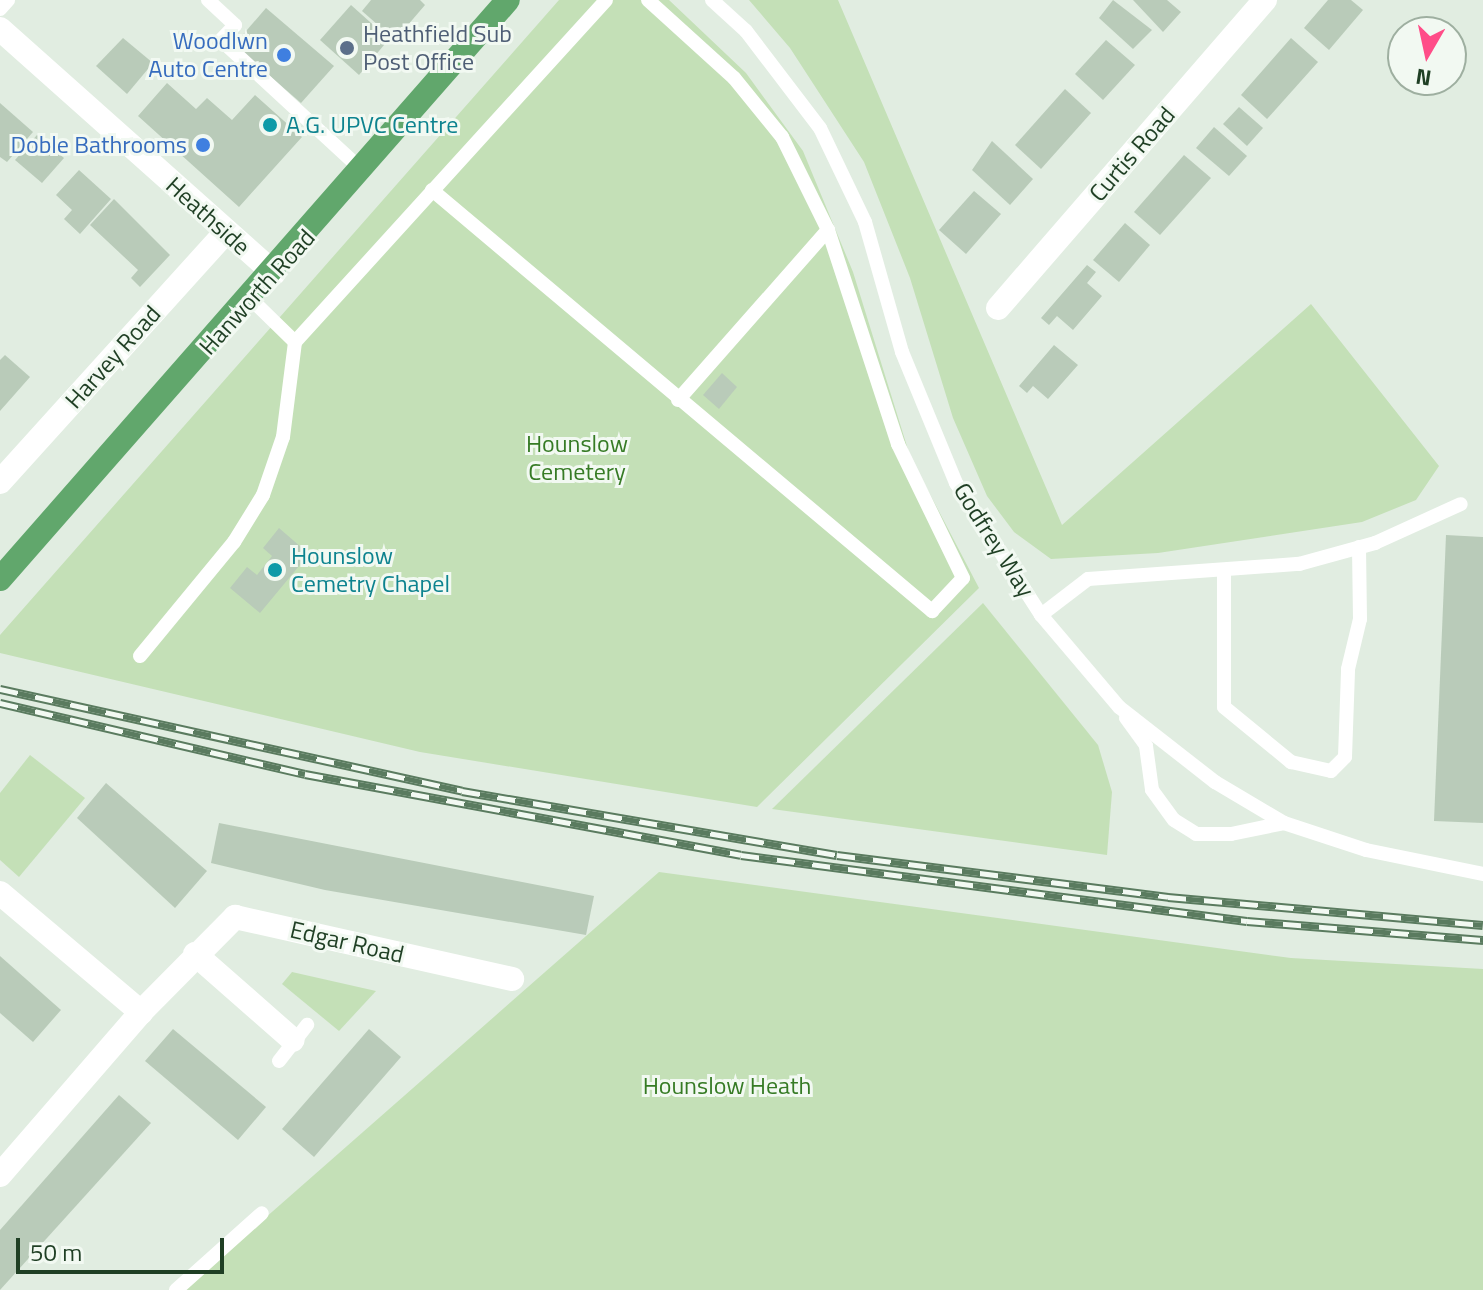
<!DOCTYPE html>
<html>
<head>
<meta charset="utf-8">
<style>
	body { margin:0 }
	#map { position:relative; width:1483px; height:1290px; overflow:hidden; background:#e1ede1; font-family:"Titillium Web",sans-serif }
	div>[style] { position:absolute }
	.green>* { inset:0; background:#c4e0b7 }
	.building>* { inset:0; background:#b9cbb9 }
	.lane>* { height:14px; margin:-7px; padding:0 7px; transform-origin:7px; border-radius:7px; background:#fff }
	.street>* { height:24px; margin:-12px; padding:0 12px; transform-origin:12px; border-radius:12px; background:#fff }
	.primary>* { height:24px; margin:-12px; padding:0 12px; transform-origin:12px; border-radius:12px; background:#61a76c }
	.rail>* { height:9px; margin-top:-4.5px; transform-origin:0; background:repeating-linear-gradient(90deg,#f2f9f2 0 18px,#5a7b5f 0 36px); box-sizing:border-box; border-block:2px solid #5a7b5f }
	.dots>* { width:22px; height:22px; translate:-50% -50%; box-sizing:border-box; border:4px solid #f2f9f2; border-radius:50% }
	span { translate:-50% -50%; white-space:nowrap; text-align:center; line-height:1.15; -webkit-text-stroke:6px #f2f9f2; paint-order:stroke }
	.service-label { font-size:24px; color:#4e5e75 }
	.left { translate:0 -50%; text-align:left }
	.shop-label { font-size:24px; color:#366cbe }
	.right { translate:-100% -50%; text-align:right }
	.culture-label { font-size:24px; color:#0d838f }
	.street-label { font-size:24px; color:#1f3f24 }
	.park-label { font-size:24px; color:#367b25 }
	.north { position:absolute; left:1387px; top:16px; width:80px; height:80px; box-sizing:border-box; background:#f2f9f2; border:2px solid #9eafa0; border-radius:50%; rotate:189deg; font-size:22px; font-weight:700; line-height:32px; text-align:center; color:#1f3f24 }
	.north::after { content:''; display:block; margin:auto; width:28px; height:36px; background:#ff4d88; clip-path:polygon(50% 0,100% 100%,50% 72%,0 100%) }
	.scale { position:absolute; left:16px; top:1238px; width:208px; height:36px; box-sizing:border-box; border:4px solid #1f3f24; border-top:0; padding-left:10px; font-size:24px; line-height:28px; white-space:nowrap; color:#1f3f24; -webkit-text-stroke:6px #f2f9f2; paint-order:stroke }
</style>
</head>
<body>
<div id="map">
	<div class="green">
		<div style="clip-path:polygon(559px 0,669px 0,746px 73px,803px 151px,853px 272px,910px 456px,979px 588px,757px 807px,420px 752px,0 653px,0 635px)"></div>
		<div style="clip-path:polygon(749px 0,838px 0,1062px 525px,1311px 304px,1439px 466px,1416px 500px,1362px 522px,1158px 553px,1051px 559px,1014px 532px,987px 496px,953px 418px,910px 278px,864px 162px,790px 48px)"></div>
		<div style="clip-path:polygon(983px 603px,1098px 745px,1112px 792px,1107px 855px,772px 809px)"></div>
		<div style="clip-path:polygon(30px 755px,85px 798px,19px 877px,0 860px,0 793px)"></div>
		<div style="clip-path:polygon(659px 872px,1291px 958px,1483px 969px,1483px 1290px,183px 1290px)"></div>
		<div style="clip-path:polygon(292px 972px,376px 991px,339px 1031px,282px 984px)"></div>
	</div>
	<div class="building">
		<div style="clip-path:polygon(371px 0,420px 0,425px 5px,395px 40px,362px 11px)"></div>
		<div style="clip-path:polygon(1113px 0,1152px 30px,1133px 49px,1099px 18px)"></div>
		<div style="clip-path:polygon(1133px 0,1167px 0,1181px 12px,1163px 32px)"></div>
		<div style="clip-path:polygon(1328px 0,1351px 0,1363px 10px,1329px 50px,1304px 28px)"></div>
		<div style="clip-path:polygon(351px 5px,389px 39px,359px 75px,320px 40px)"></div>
		<div style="clip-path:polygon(266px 8px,334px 66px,301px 103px,234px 45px)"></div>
		<div style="clip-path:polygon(123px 38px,153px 63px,127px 94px,96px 66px)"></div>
		<div style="clip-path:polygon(1291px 38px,1318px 62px,1267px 119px,1241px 95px)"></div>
		<div style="clip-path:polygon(1106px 40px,1135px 65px,1103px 100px,1075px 74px)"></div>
		<div style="clip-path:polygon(167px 83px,196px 109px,207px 98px,232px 120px,255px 95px,302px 137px,239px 207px,138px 116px)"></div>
		<div style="clip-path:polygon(1065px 89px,1091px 113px,1041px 169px,1015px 145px)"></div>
		<div style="clip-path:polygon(0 103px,33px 132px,7px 162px,0 157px)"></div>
		<div style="clip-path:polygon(1239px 107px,1263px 128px,1247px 146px,1223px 124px)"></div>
		<div style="clip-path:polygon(1214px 127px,1247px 156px,1229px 176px,1196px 148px)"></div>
		<div style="clip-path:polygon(37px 135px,64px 158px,42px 183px,15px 160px)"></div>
		<div style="clip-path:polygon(992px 141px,1033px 179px,1010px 205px,972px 170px)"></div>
		<div style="clip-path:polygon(1184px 155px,1211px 178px,1160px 235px,1134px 212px)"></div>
		<div style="clip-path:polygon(79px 170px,111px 199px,80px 234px,64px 219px,72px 210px,56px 195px)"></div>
		<div style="clip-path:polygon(974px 191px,1001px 214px,966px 254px,939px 230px)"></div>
		<div style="clip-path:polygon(114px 199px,170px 255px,140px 287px,131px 278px,138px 270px,90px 225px)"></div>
		<div style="clip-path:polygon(1125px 223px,1150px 245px,1119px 282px,1093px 260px)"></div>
		<div style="clip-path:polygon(1087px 265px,1096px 272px,1087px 283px,1102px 296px,1073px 330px,1057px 316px,1049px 325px,1041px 318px)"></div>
		<div style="clip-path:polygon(1054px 345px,1078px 365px,1048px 399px,1033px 386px,1027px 393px,1019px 386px)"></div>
		<div style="clip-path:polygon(5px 355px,30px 377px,0 411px,0 360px)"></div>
		<div style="clip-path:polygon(722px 373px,737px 387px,719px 409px,703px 395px)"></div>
		<div style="clip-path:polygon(279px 528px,309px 554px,260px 613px,230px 588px,247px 567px,257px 575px,272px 556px,263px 548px)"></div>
		<div style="clip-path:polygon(1446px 535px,1483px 537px,1483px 823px,1434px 821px)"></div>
		<div style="clip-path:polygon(106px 783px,207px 871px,175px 908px,77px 818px)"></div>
		<div style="clip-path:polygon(219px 823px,594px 896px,586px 935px,325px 890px,211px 863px)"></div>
		<div style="clip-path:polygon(0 956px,61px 1010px,33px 1042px,0 1013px)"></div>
		<div style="clip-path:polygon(173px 1029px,266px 1107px,238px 1140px,145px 1061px)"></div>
		<div style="clip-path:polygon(369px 1029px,401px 1057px,314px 1157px,282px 1129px)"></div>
		<div style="clip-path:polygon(119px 1095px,151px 1123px,0 1290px,0 1230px)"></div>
	</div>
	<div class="lane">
		<div style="left:208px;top:0;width:37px;rotate:43deg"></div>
		<div style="left:235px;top:25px;width:21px;rotate:133deg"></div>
		<div style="left:221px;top:40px;width:193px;rotate:42.7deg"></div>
		<div style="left:712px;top:0;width:46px;rotate:42.4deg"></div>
		<div style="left:746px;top:31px;width:122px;rotate:52.7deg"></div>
		<div style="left:820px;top:128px;width:104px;rotate:64.4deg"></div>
		<div style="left:865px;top:222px;width:135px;rotate:74.1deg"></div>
		<div style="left:902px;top:352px;width:142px;rotate:67.6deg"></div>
		<div style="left:956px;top:483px;width:157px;rotate:57.2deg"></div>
		<div style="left:1041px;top:615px;width:121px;rotate:49.7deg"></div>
		<div style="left:1119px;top:707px;width:122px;rotate:38deg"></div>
		<div style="left:1215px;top:782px;width:80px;rotate:30.7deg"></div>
		<div style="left:1284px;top:823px;width:86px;rotate:18.2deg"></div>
		<div style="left:1366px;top:850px;width:119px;rotate:11.6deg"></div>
		<div style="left:0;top:9px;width:12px;rotate:-48deg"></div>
		<div style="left:432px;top:190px;width:654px;rotate:40.1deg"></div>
		<div style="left:932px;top:611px;width:45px;rotate:-46.8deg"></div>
		<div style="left:963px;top:578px;width:149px;rotate:-115.9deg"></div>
		<div style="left:898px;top:444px;width:225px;rotate:-108.1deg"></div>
		<div style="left:828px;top:230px;width:104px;rotate:-116.3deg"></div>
		<div style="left:782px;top:137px;width:76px;rotate:-129.1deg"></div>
		<div style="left:734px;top:78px;width:116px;rotate:-137.8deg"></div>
		<div style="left:295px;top:342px;width:462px;rotate:-47.7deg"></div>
		<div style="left:678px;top:400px;width:227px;rotate:-48.6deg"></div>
		<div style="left:1224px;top:574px;width:133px;rotate:90deg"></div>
		<div style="left:1224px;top:707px;width:87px;rotate:39.4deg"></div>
		<div style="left:1291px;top:762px;width:41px;rotate:12.7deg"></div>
		<div style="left:1331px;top:771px;width:20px;rotate:-45deg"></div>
		<div style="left:1345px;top:757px;width:88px;rotate:-88deg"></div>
		<div style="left:1348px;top:669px;width:51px;rotate:-76.5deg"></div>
		<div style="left:1360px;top:619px;width:72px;rotate:-90.8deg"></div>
		<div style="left:1041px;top:615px;width:59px;rotate:-37.5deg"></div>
		<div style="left:1088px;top:579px;width:212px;rotate:-4.1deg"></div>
		<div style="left:1299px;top:564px;width:79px;rotate:-15.4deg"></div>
		<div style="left:1375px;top:543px;width:94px;rotate:-24.4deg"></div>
		<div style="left:140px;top:656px;width:148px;rotate:-50.5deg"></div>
		<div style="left:234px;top:542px;width:55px;rotate:-58.3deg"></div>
		<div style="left:263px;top:495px;width:61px;rotate:-71deg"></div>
		<div style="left:283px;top:437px;width:96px;rotate:-82.8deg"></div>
		<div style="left:295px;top:342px;width:62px;rotate:-135.7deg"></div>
		<div style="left:1126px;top:718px;width:34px;rotate:54deg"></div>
		<div style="left:1146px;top:746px;width:44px;rotate:82.2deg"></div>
		<div style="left:1152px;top:790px;width:37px;rotate:54deg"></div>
		<div style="left:1174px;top:820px;width:26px;rotate:32deg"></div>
		<div style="left:1196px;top:834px;width:35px"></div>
		<div style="left:1231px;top:834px;width:54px;rotate:-11.7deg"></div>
		<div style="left:279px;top:1061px;width:46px;rotate:-52.1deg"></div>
		<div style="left:176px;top:1290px;width:115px;rotate:-41.8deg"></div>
	</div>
	<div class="street">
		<div style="left:0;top:29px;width:367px;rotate:41.7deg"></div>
		<div style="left:998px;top:308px;width:408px;rotate:-49.1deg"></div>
		<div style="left:0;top:482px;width:337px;rotate:-47.9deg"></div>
		<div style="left:0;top:893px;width:185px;rotate:40.2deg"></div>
		<div style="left:195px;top:954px;width:130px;rotate:41.3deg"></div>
		<div style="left:0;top:1175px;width:216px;rotate:-49.1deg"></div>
		<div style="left:141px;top:1012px;width:134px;rotate:-45.3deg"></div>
		<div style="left:235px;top:917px;width:284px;rotate:12.6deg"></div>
	</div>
	<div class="primary">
		<div style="left:0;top:579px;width:770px;rotate:-48.74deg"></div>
	</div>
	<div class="rail">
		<div style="left:0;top:689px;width:473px;rotate:12.4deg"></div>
		<div style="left:462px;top:791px;width:380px;rotate:9.7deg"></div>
		<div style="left:837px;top:855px;width:334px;rotate:7.2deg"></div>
		<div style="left:1168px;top:897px;width:316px;rotate:5.1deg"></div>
		<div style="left:0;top:703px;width:313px;rotate:13.1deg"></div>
		<div style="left:305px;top:774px;width:443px;rotate:10.5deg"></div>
		<div style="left:741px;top:855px;width:510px;rotate:7.43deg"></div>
		<div style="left:1247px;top:921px;width:237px;rotate:4.6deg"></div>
	</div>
	<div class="dots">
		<div style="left:347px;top:48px;background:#5c6f8a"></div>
		<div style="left:284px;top:55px;background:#3f7fe0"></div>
		<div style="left:270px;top:125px;background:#0f9aa8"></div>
		<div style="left:203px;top:145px;background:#3f7fe0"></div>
		<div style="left:275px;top:570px;background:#0f9aa8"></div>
	</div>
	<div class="service-label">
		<span class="left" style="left:363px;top:48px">Heathfield Sub<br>Post Office</span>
	</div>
	<div class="shop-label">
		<span class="right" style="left:268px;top:55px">Woodlwn<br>Auto Centre</span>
		<span class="right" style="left:187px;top:145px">Doble Bathrooms</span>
	</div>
	<div class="culture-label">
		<span class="left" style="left:286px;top:125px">A.G. UPVC Centre</span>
		<span class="left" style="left:291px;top:570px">Hounslow<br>Cemetry Chapel</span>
	</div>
	<div class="street-label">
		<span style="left:1132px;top:154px;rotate:-49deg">Curtis Road</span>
		<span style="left:208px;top:216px;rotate:42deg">Heathside</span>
		<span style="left:257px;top:292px;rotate:-48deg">Hanworth Road</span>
		<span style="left:113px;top:357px;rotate:-48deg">Harvey Road</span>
		<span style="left:994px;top:540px;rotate:58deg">Godfrey Way</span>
		<span style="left:347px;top:942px;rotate:13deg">Edgar Road</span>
	</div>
	<div class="park-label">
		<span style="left:577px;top:458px">Hounslow<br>Cemetery</span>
		<span style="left:727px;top:1086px">Hounslow Heath</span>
	</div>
	<div class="north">N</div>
	<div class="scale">50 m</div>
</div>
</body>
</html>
